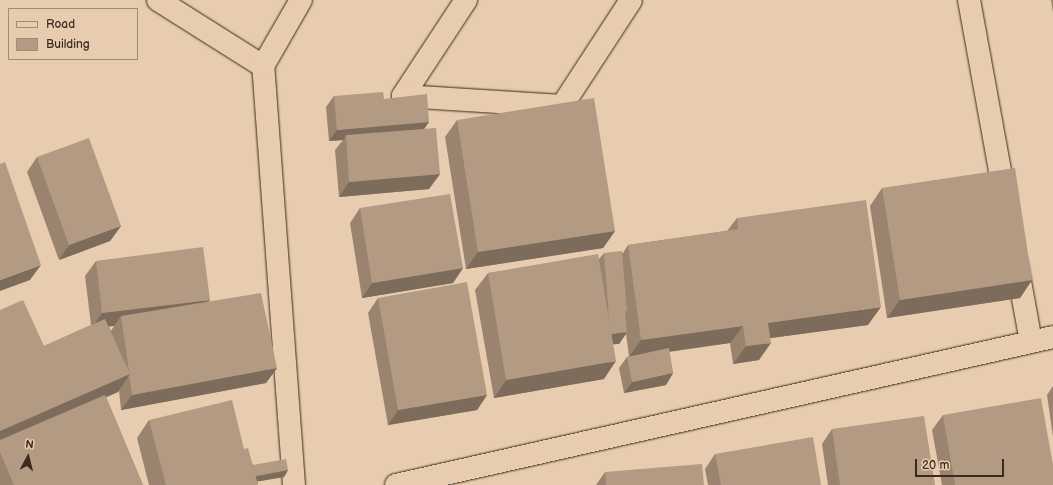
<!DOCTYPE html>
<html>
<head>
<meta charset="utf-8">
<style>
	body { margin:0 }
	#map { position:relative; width:1053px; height:485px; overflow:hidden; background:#e8ccaf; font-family:"Balsamiq Sans",sans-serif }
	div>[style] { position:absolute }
	.roads { filter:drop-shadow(0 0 1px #3b2a1e) drop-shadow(0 0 1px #3b2a1e) }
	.street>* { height:22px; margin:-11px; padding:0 11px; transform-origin:11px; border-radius:11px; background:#e8ccaf }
	.wall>* { inset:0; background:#9a8470 }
	.shaded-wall>* { inset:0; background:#7d6c5b }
	.building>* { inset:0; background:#b39a82 }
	span { translate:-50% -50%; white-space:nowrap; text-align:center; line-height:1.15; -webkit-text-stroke:3.5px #e8ccaf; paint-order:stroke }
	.legend { position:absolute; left:8px; top:8px; width:130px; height:52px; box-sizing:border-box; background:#e8ccaf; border:1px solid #a38b75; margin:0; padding:5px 7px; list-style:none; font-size:12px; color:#3b2a1e }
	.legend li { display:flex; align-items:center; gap:8px; height:20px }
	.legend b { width:20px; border:1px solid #a38b75 }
	.north { position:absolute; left:8px; top:437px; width:40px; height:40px; -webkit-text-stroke:3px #e8ccaf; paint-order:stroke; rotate:7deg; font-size:11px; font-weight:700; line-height:16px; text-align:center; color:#3b2a1e }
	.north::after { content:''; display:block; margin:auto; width:14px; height:18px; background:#3b2a1e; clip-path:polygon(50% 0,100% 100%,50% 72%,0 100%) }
	.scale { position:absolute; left:915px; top:459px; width:89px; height:18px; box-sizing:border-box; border:2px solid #3b2a1e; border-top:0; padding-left:5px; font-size:12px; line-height:14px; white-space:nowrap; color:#3b2a1e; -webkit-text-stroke:3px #e8ccaf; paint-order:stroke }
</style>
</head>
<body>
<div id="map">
	<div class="roads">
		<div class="street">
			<div style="left:158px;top:0;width:124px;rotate:32.2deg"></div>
			<div style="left:466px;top:0;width:115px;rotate:123.3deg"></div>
			<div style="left:403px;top:96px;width:159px;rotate:3.6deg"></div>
			<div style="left:562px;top:106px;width:126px;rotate:-56.9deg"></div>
			<div style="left:969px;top:0;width:202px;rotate:79.7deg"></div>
			<div style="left:1017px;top:265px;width:78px;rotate:79.7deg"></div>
			<div style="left:294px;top:485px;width:420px;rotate:-94.2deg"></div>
			<div style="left:263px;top:66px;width:76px;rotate:-60.1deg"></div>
			<div style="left:396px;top:485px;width:673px;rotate:-12.69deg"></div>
		</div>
	</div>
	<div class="wall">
		<div style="clip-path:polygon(1051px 0,1053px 0,1053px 13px)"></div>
		<div style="clip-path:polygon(334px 96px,384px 99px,429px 122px,424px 129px,440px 174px,429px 189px,339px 197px,335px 150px,343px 140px,329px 141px,326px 107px)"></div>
		<div style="clip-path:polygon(457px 120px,615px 231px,603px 248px,466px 269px,445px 137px)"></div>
		<div style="clip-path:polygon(37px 157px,121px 226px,110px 241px,59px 260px,27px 172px)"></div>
		<div style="clip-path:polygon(882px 188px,1032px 280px,1020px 298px,887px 318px,870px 206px)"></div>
		<div style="clip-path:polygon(360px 208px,463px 268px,453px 283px,362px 298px,350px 223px)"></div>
		<div style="clip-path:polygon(737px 218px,868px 325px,770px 338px,759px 360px,733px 364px,730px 343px,669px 352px,673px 373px,666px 385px,624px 393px,619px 368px,627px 357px,629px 356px,626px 334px,619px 344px,613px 344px,604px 379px,494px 398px,475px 290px,488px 273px,599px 259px,604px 253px,623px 253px,628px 245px,727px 231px)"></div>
		<div style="clip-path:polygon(evenodd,96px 261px,209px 302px,277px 368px,266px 383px,121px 410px,119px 390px,118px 392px,106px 397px,143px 485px,0 485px,0 310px,44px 346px,91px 325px,85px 276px,96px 261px,109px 326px,114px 326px,111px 331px,109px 326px)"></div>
		<div style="clip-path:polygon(378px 298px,487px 395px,477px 410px,388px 425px,368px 313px)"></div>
		<div style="clip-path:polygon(1053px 386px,1053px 437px,1047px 395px)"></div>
		<div style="clip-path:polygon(943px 415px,1053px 485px,942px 485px,932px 430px)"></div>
		<div style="clip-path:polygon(149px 420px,244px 449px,253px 465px,288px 470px,284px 477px,257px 481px,258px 485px,149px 485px,137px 438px)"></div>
		<div style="clip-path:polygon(832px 429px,935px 485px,828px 485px,822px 444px)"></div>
		<div style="clip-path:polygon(715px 454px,821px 485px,708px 485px,705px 469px)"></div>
		<div style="clip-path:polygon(605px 472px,704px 485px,596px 485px)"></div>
	</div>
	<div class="shaded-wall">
		<div style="clip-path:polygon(429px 122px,421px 133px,346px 135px,343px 140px,329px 141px,337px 130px)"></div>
		<div style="clip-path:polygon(440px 174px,429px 189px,339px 197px,349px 182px)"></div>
		<div style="clip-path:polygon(121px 226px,110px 241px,59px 260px,69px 245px)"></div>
		<div style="clip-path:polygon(615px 231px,603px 248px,466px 269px,478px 252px)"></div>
		<div style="clip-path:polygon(41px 265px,30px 280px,0 291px,0 280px)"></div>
		<div style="clip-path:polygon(463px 268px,453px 283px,362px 298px,372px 283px)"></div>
		<div style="clip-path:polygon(1032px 280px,1020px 298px,887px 318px,900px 300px)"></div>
		<div style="clip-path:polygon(210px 300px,199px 315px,121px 316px,114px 326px,92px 328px,102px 313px)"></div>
		<div style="clip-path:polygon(881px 307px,868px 325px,756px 340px,768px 323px)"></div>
		<div style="clip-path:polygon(743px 326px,730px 343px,629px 357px,641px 340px)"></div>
		<div style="clip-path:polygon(627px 332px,619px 344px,602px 345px,610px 334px)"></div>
		<div style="clip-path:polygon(771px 343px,759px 360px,733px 364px,746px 346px)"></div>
		<div style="clip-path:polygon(616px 361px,604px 379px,494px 398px,506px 380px)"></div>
		<div style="clip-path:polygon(277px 368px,266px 383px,121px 410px,132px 395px)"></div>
		<div style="clip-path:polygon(673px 373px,666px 385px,624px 393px,632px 382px)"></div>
		<div style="clip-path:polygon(130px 374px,118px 392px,0 444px,0 431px)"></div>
		<div style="clip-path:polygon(487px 395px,477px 410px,388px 425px,398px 410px)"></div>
		<div style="clip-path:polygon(288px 470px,284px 477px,249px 483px,253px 477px)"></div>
	</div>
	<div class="building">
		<div style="clip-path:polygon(383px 92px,384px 99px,427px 94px,429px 122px,337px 130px,334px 96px)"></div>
		<div style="clip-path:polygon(594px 98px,615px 231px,478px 252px,457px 120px)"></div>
		<div style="clip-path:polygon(436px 128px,440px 174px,349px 182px,346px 135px)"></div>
		<div style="clip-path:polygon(89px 138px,121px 226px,69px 245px,37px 157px)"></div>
		<div style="clip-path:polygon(5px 162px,41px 265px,0 280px,0 164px)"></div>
		<div style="clip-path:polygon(1015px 168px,1032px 280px,900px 300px,882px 188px)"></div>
		<div style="clip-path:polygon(450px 194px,463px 268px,372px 283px,360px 208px)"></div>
		<div style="clip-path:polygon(866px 200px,881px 307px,768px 323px,771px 343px,746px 346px,743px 326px,641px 340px,628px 245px,738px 229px,737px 218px)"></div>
		<div style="clip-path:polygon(203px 247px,210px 300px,102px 313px,96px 261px)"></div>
		<div style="clip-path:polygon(622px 251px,627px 311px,625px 311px,627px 332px,611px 334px,609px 318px,604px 253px)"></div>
		<div style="clip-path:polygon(598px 254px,616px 361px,506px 380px,488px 273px)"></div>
		<div style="clip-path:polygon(467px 282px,487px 395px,398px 410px,378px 298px)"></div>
		<div style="clip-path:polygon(261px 293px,277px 368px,132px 395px,129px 375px,130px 374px,129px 371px,121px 316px)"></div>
		<div style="clip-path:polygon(23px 300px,44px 346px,105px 319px,130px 374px,0 431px,0 310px)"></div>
		<div style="clip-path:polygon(669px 348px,673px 373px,632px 382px,627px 357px)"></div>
		<div style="clip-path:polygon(105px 395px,143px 485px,14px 485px,0 452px,0 440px)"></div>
		<div style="clip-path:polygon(1041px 398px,1053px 465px,1053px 485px,955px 485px,943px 415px)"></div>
		<div style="clip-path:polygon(232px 400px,244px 449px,248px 448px,258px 485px,166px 485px,149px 420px)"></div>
		<div style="clip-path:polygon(924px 416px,935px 485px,840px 485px,832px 429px)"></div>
		<div style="clip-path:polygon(813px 437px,821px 485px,721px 485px,715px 454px)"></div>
		<div style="clip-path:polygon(286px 459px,288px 470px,255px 476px,253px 465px)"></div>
		<div style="clip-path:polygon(702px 464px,704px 485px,606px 485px,605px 472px)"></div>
	</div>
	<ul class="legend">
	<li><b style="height:5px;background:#e8ccaf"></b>Road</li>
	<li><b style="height:11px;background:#b39a82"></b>Building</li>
	</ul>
	<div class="north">N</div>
	<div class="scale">20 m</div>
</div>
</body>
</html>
